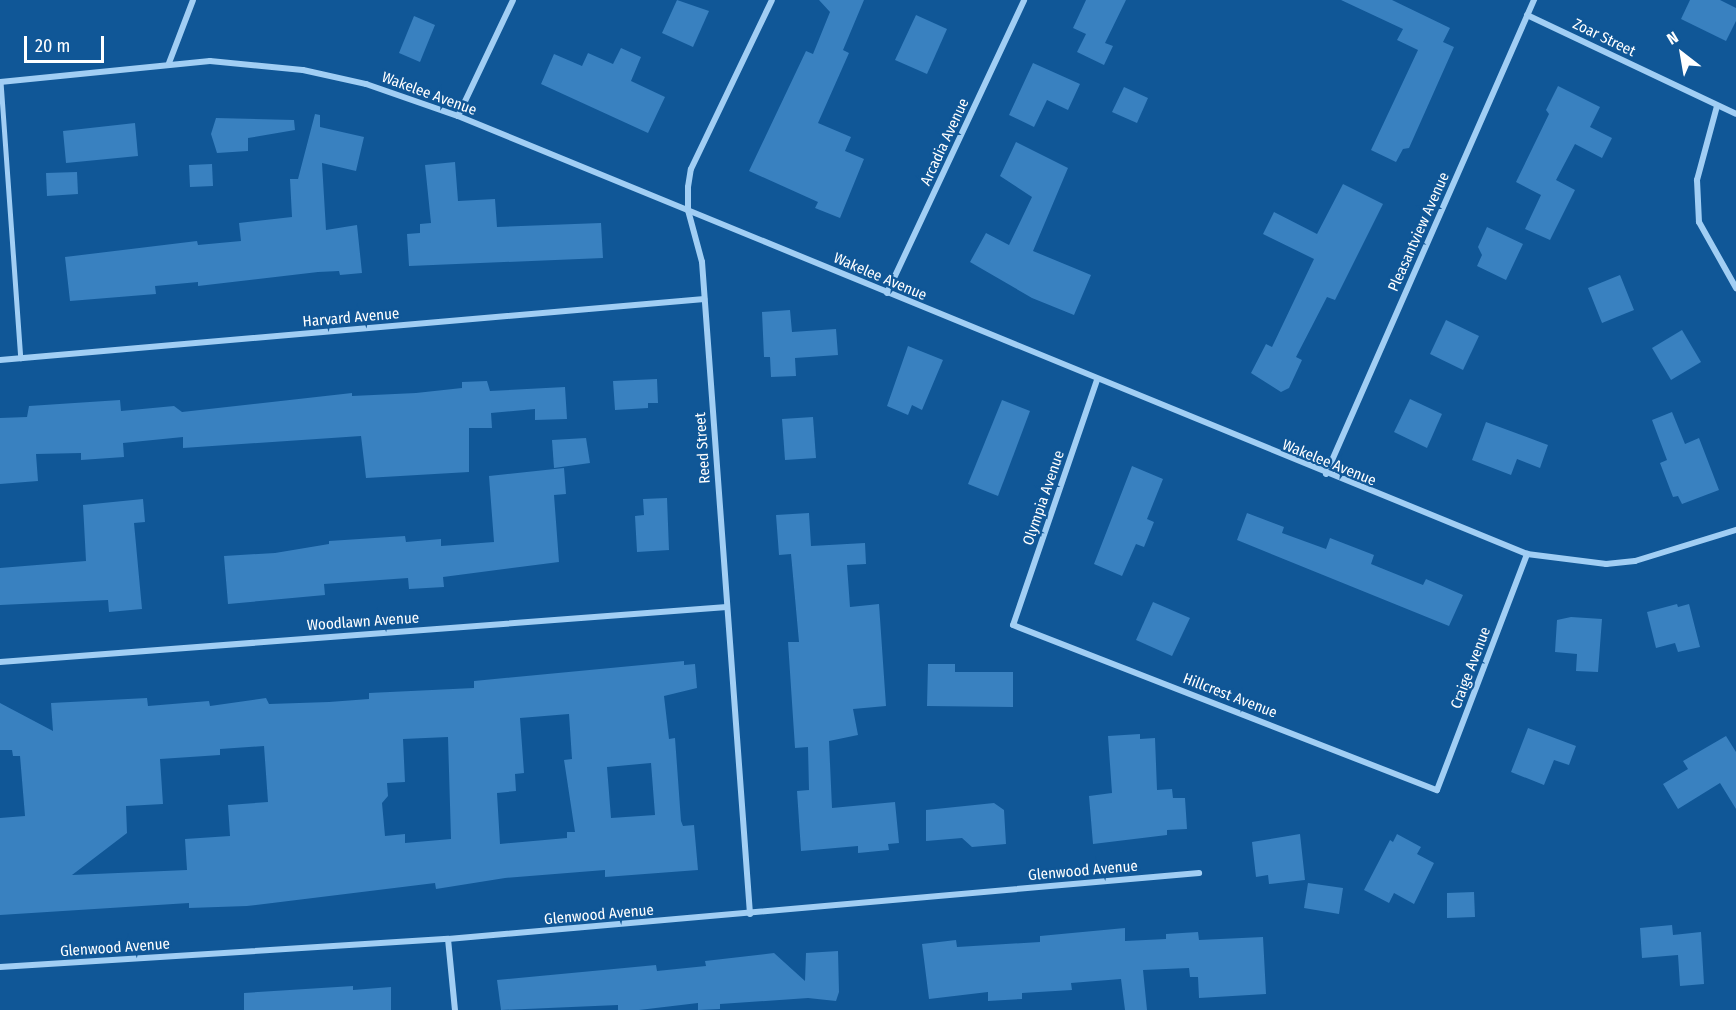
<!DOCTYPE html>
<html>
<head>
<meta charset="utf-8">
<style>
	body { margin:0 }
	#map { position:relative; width:1736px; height:1010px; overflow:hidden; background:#105797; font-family:"Fira Sans Condensed",sans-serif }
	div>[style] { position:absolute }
	.building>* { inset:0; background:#3981c0 }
	.lane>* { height:4.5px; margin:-2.25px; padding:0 2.25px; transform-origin:2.25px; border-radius:2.25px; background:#a1cef4 }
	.street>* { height:6px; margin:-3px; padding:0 3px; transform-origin:3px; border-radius:3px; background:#a1cef4 }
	span { translate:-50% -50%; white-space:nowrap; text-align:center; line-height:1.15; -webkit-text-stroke:4.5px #105797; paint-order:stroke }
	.street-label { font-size:15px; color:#fff }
	.north { position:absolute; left:1652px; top:24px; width:60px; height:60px; -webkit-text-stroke:4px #105797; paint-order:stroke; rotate:329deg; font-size:16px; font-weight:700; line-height:24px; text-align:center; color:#fff }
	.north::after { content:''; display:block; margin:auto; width:21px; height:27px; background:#fff; clip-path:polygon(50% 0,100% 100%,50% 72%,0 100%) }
	.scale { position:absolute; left:24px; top:36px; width:80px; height:27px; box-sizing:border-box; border:3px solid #fff; border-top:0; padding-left:8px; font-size:18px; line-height:21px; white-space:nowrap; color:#fff; -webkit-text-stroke:4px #105797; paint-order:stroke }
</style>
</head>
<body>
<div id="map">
	<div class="building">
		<div style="clip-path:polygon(677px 0,709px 11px,693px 47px,662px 33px)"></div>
		<div style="clip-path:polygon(819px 0,864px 0,843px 50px,849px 53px,818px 123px,851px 137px,845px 151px,864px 159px,840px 218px,815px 208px,818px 202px,749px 171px,806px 51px,813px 54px,830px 12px)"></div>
		<div style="clip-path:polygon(1086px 0,1126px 0,1105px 43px,1113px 46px,1104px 65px,1077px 52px,1086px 34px,1073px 28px)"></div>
		<div style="clip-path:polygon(1341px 0,1392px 0,1450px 28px,1443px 42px,1454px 47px,1409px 148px,1403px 149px,1396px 162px,1371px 150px,1418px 50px,1397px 40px,1403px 29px)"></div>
		<div style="clip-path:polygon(1690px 0,1720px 0,1736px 8px,1736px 21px,1726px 41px,1681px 19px)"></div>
		<div style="clip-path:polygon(916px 15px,947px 29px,927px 74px,895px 60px)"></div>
		<div style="clip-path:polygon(414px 16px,435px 25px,420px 62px,399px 53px)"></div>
		<div style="clip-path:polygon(621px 48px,641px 57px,631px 81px,665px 97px,648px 133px,541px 84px,554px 54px,582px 66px,588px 53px,613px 64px)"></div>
		<div style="clip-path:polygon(1033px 63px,1080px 84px,1068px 110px,1047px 100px,1034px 127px,1009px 115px)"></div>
		<div style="clip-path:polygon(1558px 86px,1600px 107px,1590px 127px,1612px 138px,1602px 158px,1575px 144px,1556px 180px,1575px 190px,1550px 240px,1525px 229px,1541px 195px,1516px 182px,1549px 114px,1546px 110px)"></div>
		<div style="clip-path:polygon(1124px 87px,1148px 98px,1137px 123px,1112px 112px)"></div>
		<div style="clip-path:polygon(315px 114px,320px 115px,320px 127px,364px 137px,356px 171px,322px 163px,326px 230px,357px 225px,362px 273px,340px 275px,339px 271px,318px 272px,198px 286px,198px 282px,155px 286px,156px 294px,70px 301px,65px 257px,197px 241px,198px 245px,241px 241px,239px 223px,292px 217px,290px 179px,298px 179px)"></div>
		<div style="clip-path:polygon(216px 118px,294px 120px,295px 130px,248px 138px,248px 151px,217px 153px,211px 134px)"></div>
		<div style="clip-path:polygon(135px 123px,138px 156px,66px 163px,63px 131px)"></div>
		<div style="clip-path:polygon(1016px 142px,1068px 168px,1033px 251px,1091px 275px,1074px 315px,1032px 298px,970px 262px,986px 233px,1009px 245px,1032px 197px,1000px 176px)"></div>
		<div style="clip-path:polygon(455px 162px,458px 201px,495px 199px,497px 227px,601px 223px,603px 258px,409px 266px,407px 234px,420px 233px,420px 224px,431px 223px,425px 165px)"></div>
		<div style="clip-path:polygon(212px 164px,213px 186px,190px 187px,189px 165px)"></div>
		<div style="clip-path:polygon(77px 172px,78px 194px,47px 196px,46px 173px)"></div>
		<div style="clip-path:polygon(1343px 184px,1383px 204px,1335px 300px,1327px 297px,1296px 357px,1302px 360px,1289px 388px,1281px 392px,1251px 373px,1266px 344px,1272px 347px,1314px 259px,1263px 234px,1274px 212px,1317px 234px)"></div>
		<div style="clip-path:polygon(1487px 227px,1523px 244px,1506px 280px,1477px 266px,1482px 255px,1478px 247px)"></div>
		<div style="clip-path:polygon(1620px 275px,1634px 310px,1602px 323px,1588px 288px)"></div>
		<div style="clip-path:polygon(790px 310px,792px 332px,836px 329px,838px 355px,795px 358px,796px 376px,771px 377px,770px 357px,764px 357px,762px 312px)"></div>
		<div style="clip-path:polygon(1446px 320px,1479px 336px,1463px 370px,1430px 354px)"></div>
		<div style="clip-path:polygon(1682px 330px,1701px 362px,1671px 380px,1652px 348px)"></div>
		<div style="clip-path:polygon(908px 346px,943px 360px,922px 410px,912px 405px,908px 415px,887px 406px)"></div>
		<div style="clip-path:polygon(657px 379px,658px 403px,648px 403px,648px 408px,615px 410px,613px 381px)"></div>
		<div style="clip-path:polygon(487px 381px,490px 391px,565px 387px,567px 419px,535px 420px,535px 409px,491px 413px,492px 428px,469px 428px,469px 472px,366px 478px,361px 436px,183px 448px,183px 437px,123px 443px,124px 457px,81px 460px,81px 453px,36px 454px,38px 481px,0 484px,0 418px,27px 417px,29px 406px,120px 400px,121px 411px,174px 406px,182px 412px,352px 393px,352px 396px,416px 393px,462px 388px,462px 382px)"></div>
		<div style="clip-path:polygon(1410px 399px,1442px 414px,1427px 448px,1394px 432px)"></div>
		<div style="clip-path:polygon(1002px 400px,1030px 411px,998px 496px,968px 484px)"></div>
		<div style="clip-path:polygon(1672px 412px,1685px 444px,1699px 438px,1719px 490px,1682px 504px,1678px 496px,1673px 497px,1660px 463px,1667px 460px,1652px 420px)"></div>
		<div style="clip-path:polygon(813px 417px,816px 458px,785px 460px,782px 419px)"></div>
		<div style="clip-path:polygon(1486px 422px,1548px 445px,1540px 468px,1517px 459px,1511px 475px,1472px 460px)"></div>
		<div style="clip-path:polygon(586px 438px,590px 463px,554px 468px,552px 440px)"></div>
		<div style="clip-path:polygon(1132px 466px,1163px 479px,1147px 519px,1154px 522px,1144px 547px,1136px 544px,1122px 576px,1094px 564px)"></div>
		<div style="clip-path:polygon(564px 468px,566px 494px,554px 495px,559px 562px,443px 577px,444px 587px,409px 589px,408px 578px,324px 584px,325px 595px,228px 604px,224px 556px,275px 553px,329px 544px,329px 541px,405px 536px,406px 542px,441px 539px,441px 546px,494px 542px,489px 476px)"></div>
		<div style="clip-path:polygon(667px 498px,669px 550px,637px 552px,635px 516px,644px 515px,643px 499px)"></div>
		<div style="clip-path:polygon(143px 499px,145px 522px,134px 523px,142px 609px,109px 612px,108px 600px,0 605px,0 568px,86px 561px,83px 505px)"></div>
		<div style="clip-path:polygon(809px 513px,811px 546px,865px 543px,866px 564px,847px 565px,850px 607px,879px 604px,886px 706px,853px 709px,858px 735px,829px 741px,832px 808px,895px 802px,899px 843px,888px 844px,889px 850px,858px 853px,858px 846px,801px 851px,797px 791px,809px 790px,808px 747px,795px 748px,788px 642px,799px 642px,791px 554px,779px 555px,776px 515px)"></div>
		<div style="clip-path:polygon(1247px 513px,1284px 527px,1282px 533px,1326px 549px,1330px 538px,1374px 555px,1371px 564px,1423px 585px,1426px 579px,1463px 595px,1449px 626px,1237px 540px)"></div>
		<div style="clip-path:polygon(1153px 602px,1190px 618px,1172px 656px,1136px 640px)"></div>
		<div style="clip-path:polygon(1677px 604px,1678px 607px,1689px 604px,1700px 647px,1678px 652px,1675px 643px,1656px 648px,1647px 612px)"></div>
		<div style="clip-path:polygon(1571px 617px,1602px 619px,1598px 672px,1576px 671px,1577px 654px,1555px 652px,1557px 620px)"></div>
		<div style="clip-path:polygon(evenodd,684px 661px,684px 665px,695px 664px,697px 688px,664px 696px,669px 739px,675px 738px,681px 821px,683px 826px,694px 825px,698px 870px,605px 877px,605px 870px,505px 878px,436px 889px,435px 883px,247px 906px,189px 908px,189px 903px,0 915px,0 818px,25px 816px,20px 756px,13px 756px,12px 750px,0 750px,0 703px,53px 731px,51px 703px,147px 698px,148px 706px,209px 701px,210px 706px,266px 698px,269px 704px,329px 702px,369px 699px,369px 693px,474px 688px,474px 681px,684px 661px,569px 714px,572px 759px,564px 760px,575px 832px,567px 832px,567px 838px,500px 844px,497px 793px,516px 791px,515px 774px,524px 773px,520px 718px,569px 714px,684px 661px,448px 737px,451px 839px,405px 843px,405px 834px,385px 836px,382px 803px,388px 796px,387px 783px,405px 782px,403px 739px,448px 737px,684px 661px,264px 746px,268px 802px,228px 805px,230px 836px,185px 839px,187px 870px,72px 875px,127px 833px,126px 806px,163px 804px,160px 759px,220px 755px,220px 749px,264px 746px,684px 661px,651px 763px,655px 815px,611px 818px,607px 767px,651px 763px)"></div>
		<div style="clip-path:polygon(928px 664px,955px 664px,955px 672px,1013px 672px,1013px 707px,927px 706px)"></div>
		<div style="clip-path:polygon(1528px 728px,1576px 746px,1569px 765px,1554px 760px,1544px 785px,1511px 772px)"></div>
		<div style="clip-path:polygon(1140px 734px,1140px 739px,1155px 738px,1157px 790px,1172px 789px,1173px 798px,1185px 798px,1187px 829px,1167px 830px,1167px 835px,1093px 844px,1089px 796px,1112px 793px,1108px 736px)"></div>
		<div style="clip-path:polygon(1726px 736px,1736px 752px,1736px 809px,1720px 783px,1678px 809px,1663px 784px,1688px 769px,1683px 761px)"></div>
		<div style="clip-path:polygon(994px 803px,1004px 810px,1006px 844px,972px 847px,962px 838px,926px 841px,926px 810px)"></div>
		<div style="clip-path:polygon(1300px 834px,1305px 880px,1269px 884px,1268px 875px,1256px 877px,1252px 842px)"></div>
		<div style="clip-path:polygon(1397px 834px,1421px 847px,1417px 854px,1434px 863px,1414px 904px,1394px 893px,1389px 903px,1364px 890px,1390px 840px,1393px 842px)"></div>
		<div style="clip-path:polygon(1308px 883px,1343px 888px,1339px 914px,1304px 908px)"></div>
		<div style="clip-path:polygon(1474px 892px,1475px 917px,1447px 918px,1447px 893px)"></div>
		<div style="clip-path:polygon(1672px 925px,1673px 935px,1701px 932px,1704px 984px,1680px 986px,1678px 955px,1642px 958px,1640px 928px)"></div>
		<div style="clip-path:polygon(1125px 928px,1125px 941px,1166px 939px,1166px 934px,1198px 932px,1199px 940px,1263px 937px,1266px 994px,1199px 998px,1198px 977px,1190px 977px,1189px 968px,1143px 970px,1147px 1010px,1125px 1010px,1121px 979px,1071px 983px,1072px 990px,1022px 993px,1022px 999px,988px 1001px,988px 992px,929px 999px,922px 944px,956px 940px,957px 947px,1040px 942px,1040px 936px)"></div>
		<div style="clip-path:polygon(838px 951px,839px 992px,836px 1001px,808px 998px,720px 1004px,720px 1009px,698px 1010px,698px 1003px,639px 1010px,618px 1010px,618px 1005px,501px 1010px,497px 980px,656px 965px,657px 971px,706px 966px,705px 961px,774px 953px,805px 981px,806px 953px)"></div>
		<div style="clip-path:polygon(353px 986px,353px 990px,391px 987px,391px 1010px,244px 1010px,244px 993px)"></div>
	</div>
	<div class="lane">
		<div style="left:1px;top:82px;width:277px;rotate:85.9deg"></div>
	</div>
	<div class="street">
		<div style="left:1527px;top:15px;width:231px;rotate:25.3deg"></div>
		<div style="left:169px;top:63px;width:67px;rotate:-69.1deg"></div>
		<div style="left:0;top:82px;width:211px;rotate:-5.7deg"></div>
		<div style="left:210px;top:61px;width:93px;rotate:5.5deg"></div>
		<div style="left:303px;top:70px;width:65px;rotate:12.5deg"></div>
		<div style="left:366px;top:84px;width:97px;rotate:19.2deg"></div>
		<div style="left:458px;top:116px;width:1155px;rotate:22.28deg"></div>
		<div style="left:1527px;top:554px;width:80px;rotate:7.2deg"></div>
		<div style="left:1606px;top:564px;width:29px;rotate:-6deg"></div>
		<div style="left:1635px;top:561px;width:106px;rotate:-17.1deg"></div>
		<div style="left:1717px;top:106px;width:77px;rotate:105.1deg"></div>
		<div style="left:1697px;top:180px;width:42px;rotate:87.3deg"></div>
		<div style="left:1699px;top:222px;width:76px;rotate:60.7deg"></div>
		<div style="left:458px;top:116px;width:128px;rotate:-64.6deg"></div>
		<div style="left:887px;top:293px;width:323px;rotate:-64.9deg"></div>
		<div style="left:0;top:360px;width:707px;rotate:-4.95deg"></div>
		<div style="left:1097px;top:380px;width:259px;rotate:108.9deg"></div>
		<div style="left:1013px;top:625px;width:455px;rotate:21.3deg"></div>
		<div style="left:1437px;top:790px;width:253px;rotate:-69.1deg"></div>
		<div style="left:1326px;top:474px;width:518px;rotate:-66.31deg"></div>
		<div style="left:0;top:662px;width:729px;rotate:-4.33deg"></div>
		<div style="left:750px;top:914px;width:654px;rotate:-94.21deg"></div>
		<div style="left:702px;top:262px;width:54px;rotate:-105.1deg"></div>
		<div style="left:688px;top:210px;width:23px;rotate:-90deg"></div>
		<div style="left:688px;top:187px;width:18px;rotate:-81deg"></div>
		<div style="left:691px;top:169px;width:187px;rotate:-64.4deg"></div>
		<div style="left:448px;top:939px;width:71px;rotate:84.4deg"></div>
		<div style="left:0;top:967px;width:449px;rotate:-3.6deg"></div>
		<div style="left:448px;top:939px;width:754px;rotate:-5.02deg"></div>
	</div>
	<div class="street-label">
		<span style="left:1604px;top:38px;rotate:26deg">Zoar Street</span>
		<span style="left:429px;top:94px;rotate:20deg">Wakelee Avenue</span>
		<span style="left:945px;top:142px;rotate:-65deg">Arcadia Avenue</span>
		<span style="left:1419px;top:232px;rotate:-66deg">Pleasantview Avenue</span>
		<span style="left:880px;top:277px;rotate:23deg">Wakelee Avenue</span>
		<span style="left:351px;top:318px;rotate:-5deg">Harvard Avenue</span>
		<span style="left:703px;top:448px;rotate:-94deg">Reed Street</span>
		<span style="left:1329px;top:463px;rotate:22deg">Wakelee Avenue</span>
		<span style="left:1044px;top:498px;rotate:-71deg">Olympia Avenue</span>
		<span style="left:363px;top:622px;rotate:-4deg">Woodlawn Avenue</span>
		<span style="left:1471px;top:668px;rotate:-69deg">Craige Avenue</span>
		<span style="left:1230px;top:696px;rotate:21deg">Hillcrest Avenue</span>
		<span style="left:1083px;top:871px;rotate:-5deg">Glenwood Avenue</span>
		<span style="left:599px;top:915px;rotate:-5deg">Glenwood Avenue</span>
		<span style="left:115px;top:948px;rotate:-4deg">Glenwood Avenue</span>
	</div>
	<div class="north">N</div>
	<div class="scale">20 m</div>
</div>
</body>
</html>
